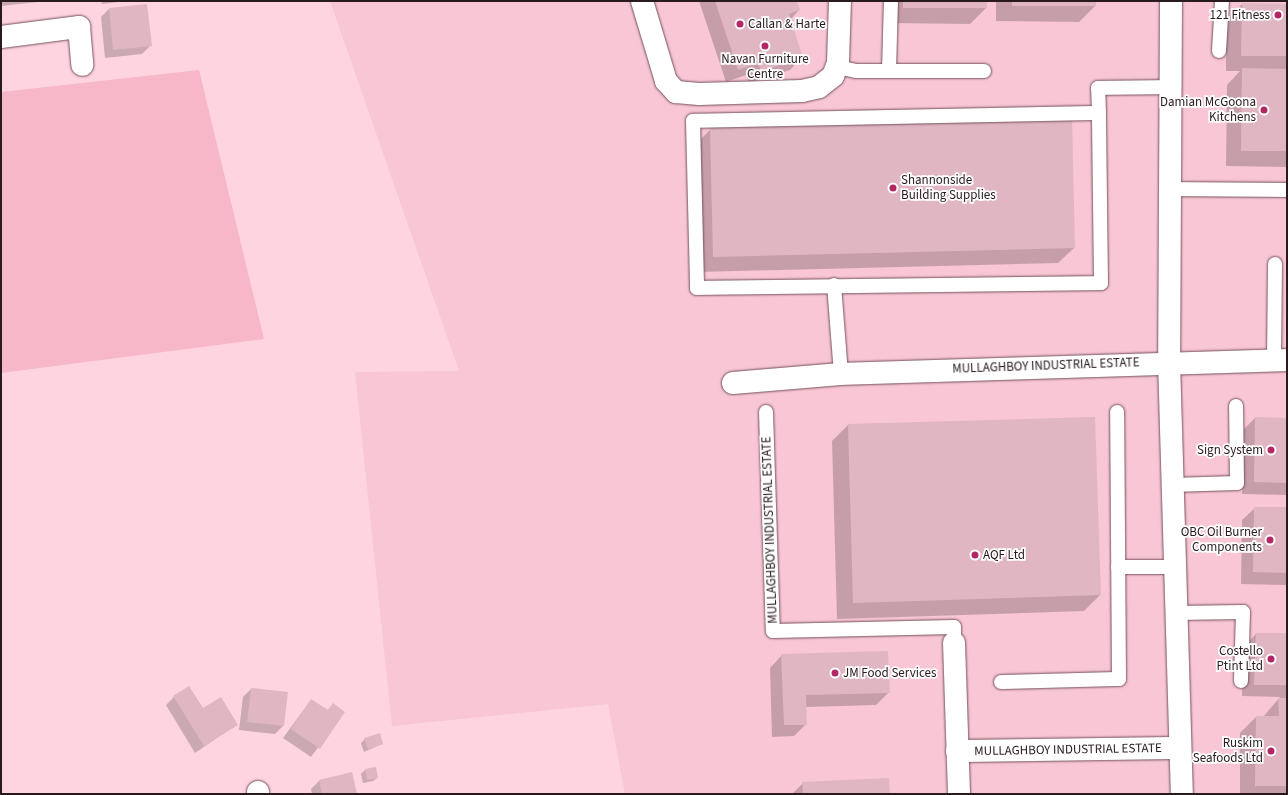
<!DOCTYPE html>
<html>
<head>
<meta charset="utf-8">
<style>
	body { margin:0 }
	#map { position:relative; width:1288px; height:795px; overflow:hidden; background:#fdd4df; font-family:"Source Sans 3",sans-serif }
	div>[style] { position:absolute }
	.built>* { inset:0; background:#f8c6d4 }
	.green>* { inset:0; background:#f8b6c9 }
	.shadow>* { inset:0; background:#0003 }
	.building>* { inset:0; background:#dfb6c2 }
	.roads { filter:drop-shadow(0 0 1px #74515c) drop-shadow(0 0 1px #74515c) }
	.lane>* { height:14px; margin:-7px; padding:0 7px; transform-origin:7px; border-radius:7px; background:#fff }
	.street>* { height:22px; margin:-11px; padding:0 11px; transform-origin:11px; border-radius:11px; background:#fff }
	.dots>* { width:11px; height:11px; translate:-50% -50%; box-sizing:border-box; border:2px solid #fff; border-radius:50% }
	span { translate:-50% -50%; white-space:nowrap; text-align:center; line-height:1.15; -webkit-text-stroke:3.5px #fff; paint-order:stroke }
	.poi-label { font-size:13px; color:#291a1e }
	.right { translate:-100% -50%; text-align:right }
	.left { translate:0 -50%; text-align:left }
	.street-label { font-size:13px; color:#291a1e }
	.frame { position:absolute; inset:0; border:2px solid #291a1e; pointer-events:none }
</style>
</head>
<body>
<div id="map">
	<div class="built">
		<div style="clip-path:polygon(330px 1px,1287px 1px,1287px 794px,625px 794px,608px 704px,392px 726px,355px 372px,459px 371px)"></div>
	</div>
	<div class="green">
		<div style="clip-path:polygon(199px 70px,264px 339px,1px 373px,1px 92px)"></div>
	</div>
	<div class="shadow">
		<div style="clip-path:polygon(1px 1px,47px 1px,1px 6px)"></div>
		<div style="clip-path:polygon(101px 1px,127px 1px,102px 4px)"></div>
		<div style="clip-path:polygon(699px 1px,796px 1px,799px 10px,790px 20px,802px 57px,790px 70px,749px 83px,746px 75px,726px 82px)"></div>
		<div style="clip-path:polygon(887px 1px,986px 1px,986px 8px,970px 24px,887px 23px)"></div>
		<div style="clip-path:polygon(996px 1px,1095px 1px,1095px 6px,1079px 22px,996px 21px)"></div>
		<div style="clip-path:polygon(1242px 4px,1287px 5px,1287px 167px,1226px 166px,1227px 85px,1240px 71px,1226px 71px,1226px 20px)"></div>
		<div style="clip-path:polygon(109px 9px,151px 45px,142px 54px,105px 58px,101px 17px)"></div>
		<div style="clip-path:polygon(711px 129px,1074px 248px,1058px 263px,698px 272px,695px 145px)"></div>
		<div style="clip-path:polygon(1094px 418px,1100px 595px,1084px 611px,837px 619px,832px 441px,848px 425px)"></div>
		<div style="clip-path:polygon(1255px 418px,1287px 419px,1287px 495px,1242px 494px,1243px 430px)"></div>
		<div style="clip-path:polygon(1255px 508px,1287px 508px,1287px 585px,1241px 584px,1242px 520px)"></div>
		<div style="clip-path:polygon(1256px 634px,1287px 634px,1287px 794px,1240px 794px,1240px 733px,1256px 717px,1263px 717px,1280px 697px,1242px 696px,1244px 646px)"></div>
		<div style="clip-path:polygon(782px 655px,889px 692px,876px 705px,806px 707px,806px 724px,794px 736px,772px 737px,770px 668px)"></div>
		<div style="clip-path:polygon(251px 689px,284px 725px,275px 734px,239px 730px,243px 697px)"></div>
		<div style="clip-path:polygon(174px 697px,202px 710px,236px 725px,195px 753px,166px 705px)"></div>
		<div style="clip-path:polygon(311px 700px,327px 711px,333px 705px,344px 712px,311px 757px,283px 738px)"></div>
		<div style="clip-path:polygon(365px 739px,382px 744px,364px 752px,361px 743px)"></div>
		<div style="clip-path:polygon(365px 770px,377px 778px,373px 781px,363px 783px,361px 774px)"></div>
		<div style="clip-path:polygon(351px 773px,356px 794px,312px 794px,311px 789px,319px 781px)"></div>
		<div style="clip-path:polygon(803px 783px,889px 794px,792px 794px)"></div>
	</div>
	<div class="building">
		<div style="clip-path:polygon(715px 1px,797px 1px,800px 10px,789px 14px,803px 58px,761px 71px,758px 63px,738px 70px)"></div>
		<div style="clip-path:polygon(903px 1px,987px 1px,987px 8px,903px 8px)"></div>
		<div style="clip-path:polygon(1012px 1px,1096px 1px,1096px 6px,1012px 6px)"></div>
		<div style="clip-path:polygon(1242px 3px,1287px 4px,1287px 56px,1241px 56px)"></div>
		<div style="clip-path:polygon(147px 4px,152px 46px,113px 50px,109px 8px)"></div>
		<div style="clip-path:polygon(1242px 68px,1287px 69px,1287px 151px,1241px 151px)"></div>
		<div style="clip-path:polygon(1072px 119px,1075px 248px,713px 257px,710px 128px)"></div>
		<div style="clip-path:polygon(1095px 417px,1101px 595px,853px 603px,848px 424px)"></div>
		<div style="clip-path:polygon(1255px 417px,1287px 418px,1287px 483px,1254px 482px)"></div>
		<div style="clip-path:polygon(1254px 507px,1287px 507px,1287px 573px,1253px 572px)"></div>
		<div style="clip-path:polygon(1256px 633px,1287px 633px,1287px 685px,1254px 685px)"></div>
		<div style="clip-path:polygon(888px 651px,890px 693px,806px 695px,807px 725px,784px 725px,781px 654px)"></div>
		<div style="clip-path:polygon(189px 686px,203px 708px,221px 697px,238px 725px,204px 746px,173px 696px)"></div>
		<div style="clip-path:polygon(251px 688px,288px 692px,284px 726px,247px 722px)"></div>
		<div style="clip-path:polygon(1278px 698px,1287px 698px,1287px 786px,1255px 786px,1256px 716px,1279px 716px)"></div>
		<div style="clip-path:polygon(311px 699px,328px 710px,333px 703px,345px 712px,320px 749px,291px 729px)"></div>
		<div style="clip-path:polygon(380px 733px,383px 744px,368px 749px,364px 738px)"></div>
		<div style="clip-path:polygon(376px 767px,378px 778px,367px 780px,365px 769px)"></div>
		<div style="clip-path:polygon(352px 772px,357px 794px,322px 794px,319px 780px)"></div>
		<div style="clip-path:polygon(889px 778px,890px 794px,803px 794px,802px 782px)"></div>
	</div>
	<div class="roads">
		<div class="lane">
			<div style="left:1219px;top:51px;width:50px;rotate:-86.6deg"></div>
			<div style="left:837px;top:67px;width:19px;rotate:12deg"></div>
			<div style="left:856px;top:71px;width:128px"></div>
			<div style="left:889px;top:71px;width:70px;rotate:-88.4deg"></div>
			<div style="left:1099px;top:113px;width:406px;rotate:178.9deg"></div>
			<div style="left:693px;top:121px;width:167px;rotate:88.6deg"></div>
			<div style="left:697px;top:288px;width:404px;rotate:-0.7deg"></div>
			<div style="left:1101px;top:283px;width:170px;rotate:-90.7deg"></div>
			<div style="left:1099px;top:113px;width:25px;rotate:-92deg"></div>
			<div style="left:1098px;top:88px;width:72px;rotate:-0.8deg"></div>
			<div style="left:1170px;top:189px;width:117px;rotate:0.5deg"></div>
			<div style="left:834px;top:285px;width:89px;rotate:85.5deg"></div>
			<div style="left:1274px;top:360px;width:96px;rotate:-89.4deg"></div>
			<div style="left:766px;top:412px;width:219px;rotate:88.2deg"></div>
			<div style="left:773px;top:631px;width:181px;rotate:-1.3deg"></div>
			<div style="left:954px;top:627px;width:16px;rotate:90deg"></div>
			<div style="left:1172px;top:485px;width:65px;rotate:-1.8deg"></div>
			<div style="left:1237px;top:483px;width:77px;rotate:-90.7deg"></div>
			<div style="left:1118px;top:567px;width:56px"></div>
			<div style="left:1176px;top:613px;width:67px;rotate:-0.9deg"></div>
			<div style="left:1243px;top:612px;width:69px;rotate:91.7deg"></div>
			<div style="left:1001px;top:682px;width:118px;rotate:-1.5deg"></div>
			<div style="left:1119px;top:679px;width:267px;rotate:-90.4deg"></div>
		</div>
		<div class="street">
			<div style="left:642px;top:1px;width:84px;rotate:73.3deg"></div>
			<div style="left:666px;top:81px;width:15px;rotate:48deg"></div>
			<div style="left:676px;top:92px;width:23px;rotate:5deg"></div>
			<div style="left:699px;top:94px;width:103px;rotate:-1.7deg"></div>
			<div style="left:802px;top:91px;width:17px;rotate:-13deg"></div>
			<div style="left:819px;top:87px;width:18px;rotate:-38deg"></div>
			<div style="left:833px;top:76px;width:14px;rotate:-69deg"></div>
			<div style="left:838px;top:63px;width:62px;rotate:-88.2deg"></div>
			<div style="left:1171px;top:1px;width:360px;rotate:90.3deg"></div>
			<div style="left:1169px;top:361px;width:433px;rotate:88.3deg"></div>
			<div style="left:1px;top:37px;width:79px;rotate:-7.3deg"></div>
			<div style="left:79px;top:27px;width:38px;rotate:85deg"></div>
			<div style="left:733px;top:383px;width:108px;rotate:-4.8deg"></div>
			<div style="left:841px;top:374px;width:446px;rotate:-1.8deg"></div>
			<div style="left:954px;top:643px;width:151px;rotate:88.1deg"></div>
			<div style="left:957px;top:751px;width:223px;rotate:-0.8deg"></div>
			<div style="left:258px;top:792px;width:2px;rotate:90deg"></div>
		</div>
	</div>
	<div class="dots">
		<div style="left:1278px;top:15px;background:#b32864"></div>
		<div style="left:740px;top:24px;background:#b32864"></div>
		<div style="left:765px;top:46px;background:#b32864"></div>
		<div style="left:1264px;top:110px;background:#b32864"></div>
		<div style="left:893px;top:188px;background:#b32864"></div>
		<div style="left:1271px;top:450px;background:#b32864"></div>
		<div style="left:1270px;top:540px;background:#b32864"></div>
		<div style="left:975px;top:555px;background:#b32864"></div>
		<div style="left:1271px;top:659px;background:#b32864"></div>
		<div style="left:835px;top:673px;background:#b32864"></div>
		<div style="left:1271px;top:751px;background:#b32864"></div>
	</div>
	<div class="poi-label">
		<span class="right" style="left:1270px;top:15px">121 Fitness</span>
		<span class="left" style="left:748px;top:24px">Callan &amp; Harte</span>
		<span style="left:765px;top:67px">Navan Furniture<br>Centre</span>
		<span class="right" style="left:1256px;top:110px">Damian McGoona<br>Kitchens</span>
		<span class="left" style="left:901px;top:188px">Shannonside<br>Building Supplies</span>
		<span class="right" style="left:1263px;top:450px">Sign System</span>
		<span class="right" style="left:1262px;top:540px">OBC Oil Burner<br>Components</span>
		<span class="left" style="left:983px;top:555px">AQF Ltd</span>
		<span class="right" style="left:1263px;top:659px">Costello<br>Ptint Ltd</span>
		<span class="left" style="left:843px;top:673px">JM Food Services</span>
		<span class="right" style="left:1263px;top:751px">Ruskim<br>Seafoods Ltd</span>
	</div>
	<div class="street-label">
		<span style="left:1046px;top:366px;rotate:-2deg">MULLAGHBOY INDUSTRIAL ESTATE</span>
		<span style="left:770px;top:530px;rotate:-92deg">MULLAGHBOY INDUSTRIAL ESTATE</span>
		<span style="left:1068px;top:750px;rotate:-1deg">MULLAGHBOY INDUSTRIAL ESTATE</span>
	</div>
	<div class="frame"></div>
</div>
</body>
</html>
